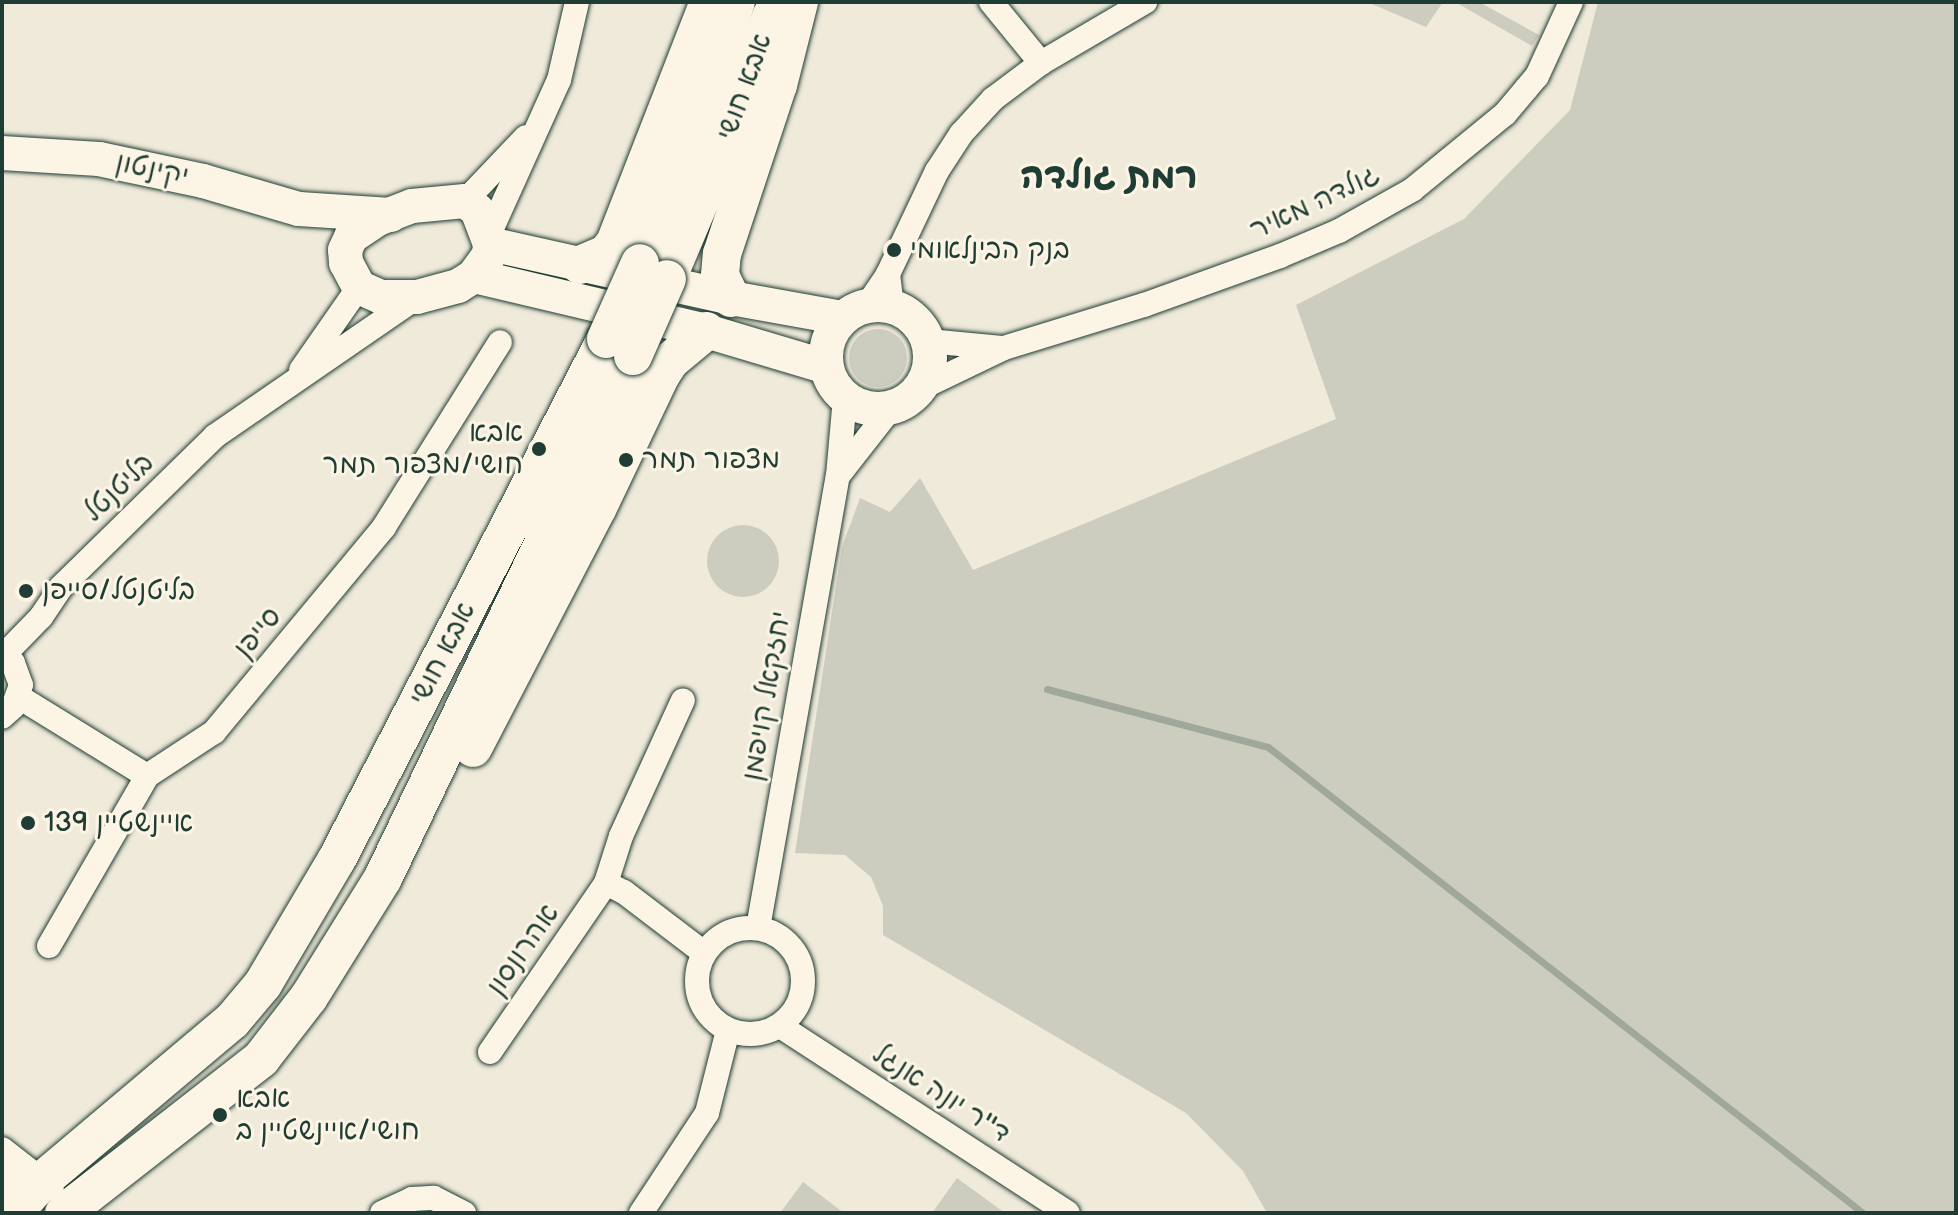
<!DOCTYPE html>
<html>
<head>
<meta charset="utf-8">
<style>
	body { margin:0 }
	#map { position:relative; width:1958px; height:1215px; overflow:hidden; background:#efeada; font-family:"Balsamiq Sans","Playpen Sans Hebrew",sans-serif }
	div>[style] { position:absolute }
	.green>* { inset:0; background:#cccdbf }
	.round { border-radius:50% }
	.stream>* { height:7px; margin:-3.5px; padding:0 3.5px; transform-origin:3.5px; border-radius:3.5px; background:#9fa89a }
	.roads { filter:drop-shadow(0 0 2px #1f3d34) drop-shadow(0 0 2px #1f3d34) }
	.street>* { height:24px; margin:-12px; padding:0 12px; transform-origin:12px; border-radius:12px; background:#fcf5e5 }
	.street>.ring { margin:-12px; padding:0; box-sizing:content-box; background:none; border:24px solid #fcf5e5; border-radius:50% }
	.secondary>* { height:34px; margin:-17px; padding:0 17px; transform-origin:17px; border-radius:17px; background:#fcf5e5 }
	.secondary>.ring { margin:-17px; padding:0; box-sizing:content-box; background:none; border:34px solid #fcf5e5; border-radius:50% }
	.primary>* { height:38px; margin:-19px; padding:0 19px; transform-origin:19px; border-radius:19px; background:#fcf5e5 }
	.bridges { filter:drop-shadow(0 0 2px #1f3d34) drop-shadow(0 0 2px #1f3d34) }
	.primary-bridge>* { height:38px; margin:-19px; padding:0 19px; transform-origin:19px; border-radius:19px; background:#fcf5e5 }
	.dots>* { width:22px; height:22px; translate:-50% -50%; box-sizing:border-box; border:4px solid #fcf5e5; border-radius:50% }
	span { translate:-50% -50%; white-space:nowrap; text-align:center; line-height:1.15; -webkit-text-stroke:6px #fcf5e5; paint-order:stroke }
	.street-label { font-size:28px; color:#1f3d34 }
	.poi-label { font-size:28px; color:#1f3d34 }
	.left { translate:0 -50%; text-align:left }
	.right { translate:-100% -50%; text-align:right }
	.district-label { font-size:36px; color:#1f3d34; font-weight:700 }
	.frame { position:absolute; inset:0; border:4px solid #1f3d34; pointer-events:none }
</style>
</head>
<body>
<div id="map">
	<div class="green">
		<div style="clip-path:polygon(1367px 2px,1443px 2px,1426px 27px)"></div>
		<div style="clip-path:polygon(1455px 2px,1479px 2px,1539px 35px,1532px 46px)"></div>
		<div style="clip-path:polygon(1598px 2px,1956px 2px,1956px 1213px,1267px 1213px,1243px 1171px,1186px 1113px,883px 935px,883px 906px,871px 877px,845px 855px,795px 853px,842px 547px,860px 498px,890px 512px,920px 478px,973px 570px,1336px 419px,1296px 305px,1464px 219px,1570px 110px)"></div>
		<div class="round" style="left:849px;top:329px;width:58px;height:58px"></div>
		<div class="round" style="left:707px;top:525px;width:72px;height:72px"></div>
		<div style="clip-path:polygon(957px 1178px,1005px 1213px,932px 1213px)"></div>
		<div style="clip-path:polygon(803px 1182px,844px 1213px,780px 1213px)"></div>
	</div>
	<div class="stream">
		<div style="left:1047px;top:689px;width:228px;rotate:14.7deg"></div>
		<div style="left:1268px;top:747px;width:756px;rotate:38.07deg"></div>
	</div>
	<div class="roads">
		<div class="street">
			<div style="left:991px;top:2px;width:79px;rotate:50.7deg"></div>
			<div style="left:465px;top:201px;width:88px;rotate:-46.4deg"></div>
			<div style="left:488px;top:237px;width:172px;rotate:-65.7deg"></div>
			<div style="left:559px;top:80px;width:80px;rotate:-77deg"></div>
			<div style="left:888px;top:274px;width:35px;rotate:83deg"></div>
			<div style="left:868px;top:304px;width:36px;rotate:-56deg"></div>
			<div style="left:888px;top:274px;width:114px;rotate:-64.6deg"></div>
			<div style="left:937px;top:171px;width:44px;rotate:-57deg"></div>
			<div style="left:961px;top:134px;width:47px;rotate:-47.6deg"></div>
			<div style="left:993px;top:99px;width:60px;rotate:-36.9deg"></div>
			<div style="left:1041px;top:63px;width:121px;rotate:-30.4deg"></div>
			<div style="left:928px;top:341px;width:74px;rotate:5.4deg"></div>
			<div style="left:301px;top:370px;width:101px;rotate:-55.1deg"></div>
			<div style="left:919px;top:389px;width:94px;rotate:-25.8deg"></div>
			<div style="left:1004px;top:348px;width:146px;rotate:-17.1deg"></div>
			<div style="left:1144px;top:305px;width:145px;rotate:-19.8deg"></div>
			<div style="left:1280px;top:256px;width:64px;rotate:-23deg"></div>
			<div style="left:1339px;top:231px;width:84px;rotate:-29.3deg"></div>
			<div style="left:1412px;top:190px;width:120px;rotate:-39.3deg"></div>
			<div style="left:1505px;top:114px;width:33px;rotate:-50deg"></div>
			<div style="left:1526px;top:89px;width:17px;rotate:-50deg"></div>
			<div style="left:1537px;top:76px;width:81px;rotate:-65.3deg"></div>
			<div style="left:838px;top:476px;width:88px;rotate:-52deg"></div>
			<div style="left:2px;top:654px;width:14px;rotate:39deg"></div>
			<div style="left:13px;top:663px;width:23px;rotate:70deg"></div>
			<div style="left:21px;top:685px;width:23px;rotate:110deg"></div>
			<div style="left:13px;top:707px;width:15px;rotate:138deg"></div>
			<div style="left:4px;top:655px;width:53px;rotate:-45.8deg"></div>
			<div style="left:41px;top:617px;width:36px;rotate:-56deg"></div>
			<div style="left:61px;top:587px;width:216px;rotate:-44.4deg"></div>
			<div style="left:215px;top:436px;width:245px;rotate:-34.5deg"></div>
			<div style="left:19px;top:697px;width:150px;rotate:31.7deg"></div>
			<div style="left:606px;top:883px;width:20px;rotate:27deg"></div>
			<div style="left:624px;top:892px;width:101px;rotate:37.3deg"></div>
			<div class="ring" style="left:697px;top:928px;width:82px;height:82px"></div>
			<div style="left:758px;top:928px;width:459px;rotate:-80deg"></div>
			<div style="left:838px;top:476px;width:79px;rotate:-84.9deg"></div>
			<div style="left:49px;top:946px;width:196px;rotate:-60deg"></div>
			<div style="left:147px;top:776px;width:80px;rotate:-33.3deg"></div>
			<div style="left:214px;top:732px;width:266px;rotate:-50.3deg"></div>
			<div style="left:384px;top:527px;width:218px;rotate:-57.9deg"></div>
			<div style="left:780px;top:1026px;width:343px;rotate:33deg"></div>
			<div style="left:490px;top:1052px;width:205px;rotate:-55.5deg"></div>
			<div style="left:606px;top:883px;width:49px;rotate:-72.3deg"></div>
			<div style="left:621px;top:836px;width:149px;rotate:-65.5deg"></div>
			<div style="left:2px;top:1149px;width:63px;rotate:38deg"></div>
			<div style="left:382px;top:1213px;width:33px;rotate:-25deg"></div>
			<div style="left:412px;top:1199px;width:22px;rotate:-3deg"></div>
			<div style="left:434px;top:1198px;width:34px;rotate:27deg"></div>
			<div style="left:641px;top:1213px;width:120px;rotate:-56.6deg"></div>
			<div style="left:707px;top:1113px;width:86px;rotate:-75.8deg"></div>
		</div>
		<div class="secondary">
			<div style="left:2px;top:153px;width:97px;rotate:3.5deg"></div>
			<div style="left:99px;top:159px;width:106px;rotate:11.9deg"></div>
			<div style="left:203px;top:181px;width:100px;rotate:16.3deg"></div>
			<div style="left:299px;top:209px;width:92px;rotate:3.7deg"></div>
			<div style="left:465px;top:201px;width:15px;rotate:37deg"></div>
			<div style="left:477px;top:210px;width:36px;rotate:69deg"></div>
			<div style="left:490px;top:244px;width:11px;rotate:95deg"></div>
			<div style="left:489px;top:255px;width:26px;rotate:126deg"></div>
			<div style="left:474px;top:276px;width:19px;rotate:148deg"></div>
			<div style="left:458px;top:286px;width:42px;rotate:165deg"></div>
			<div style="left:417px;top:297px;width:36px;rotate:180deg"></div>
			<div style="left:381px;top:297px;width:24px;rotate:-156deg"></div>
			<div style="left:359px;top:287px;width:27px;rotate:-118deg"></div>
			<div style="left:346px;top:263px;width:13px;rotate:-94deg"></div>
			<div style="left:345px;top:250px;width:14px;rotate:-65deg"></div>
			<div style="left:351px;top:237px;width:32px;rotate:-34deg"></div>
			<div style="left:378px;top:219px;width:36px;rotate:-21deg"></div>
			<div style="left:412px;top:206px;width:53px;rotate:-5.4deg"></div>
			<div style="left:490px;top:244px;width:247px;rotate:12.6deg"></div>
			<div style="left:731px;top:298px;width:113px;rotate:10.2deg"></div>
			<div style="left:474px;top:276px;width:238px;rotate:13.3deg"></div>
			<div style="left:706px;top:331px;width:126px;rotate:16.6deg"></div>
			<div class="ring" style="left:826px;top:305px;width:70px;height:70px"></div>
		</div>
		<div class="primary">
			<div style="left:640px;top:263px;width:143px;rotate:-67.4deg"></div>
			<div style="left:695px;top:131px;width:135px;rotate:-72.4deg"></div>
			<div style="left:580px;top:265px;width:28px;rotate:-23deg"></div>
			<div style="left:606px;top:254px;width:14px;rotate:-51deg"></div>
			<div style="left:615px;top:243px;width:259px;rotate:-68.7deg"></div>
			<div style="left:667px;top:279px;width:149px;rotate:-67.1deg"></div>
			<div style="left:725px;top:142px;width:136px;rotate:-69.8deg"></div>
			<div style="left:731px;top:298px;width:25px;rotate:-116deg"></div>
			<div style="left:720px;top:275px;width:21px;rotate:-85deg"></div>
			<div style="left:722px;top:254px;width:178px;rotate:-71.7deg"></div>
			<div style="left:778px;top:85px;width:86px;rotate:-75.8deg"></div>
			<div style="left:473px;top:748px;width:269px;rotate:-62.6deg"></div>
			<div style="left:597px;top:509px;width:148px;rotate:-64.5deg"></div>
			<div style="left:661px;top:375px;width:17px;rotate:-57deg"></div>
			<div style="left:670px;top:361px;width:47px;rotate:-39.8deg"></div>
			<div style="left:2px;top:1165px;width:34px;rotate:76deg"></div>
			<div style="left:10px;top:1198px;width:15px;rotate:98deg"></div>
			<div style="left:13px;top:1213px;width:45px;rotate:-47.7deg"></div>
			<div style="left:43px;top:1180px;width:247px;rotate:-40.1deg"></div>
			<div style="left:232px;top:1021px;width:48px;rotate:-50deg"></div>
			<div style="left:263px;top:984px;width:145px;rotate:-59.4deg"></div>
			<div style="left:337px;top:859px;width:585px;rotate:-62.65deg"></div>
			<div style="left:64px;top:1213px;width:250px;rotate:-38deg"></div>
			<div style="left:261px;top:1059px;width:78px;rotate:-52.3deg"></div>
			<div style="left:309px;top:997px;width:140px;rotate:-58.1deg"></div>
			<div style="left:383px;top:878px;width:579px;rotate:-64.41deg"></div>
		</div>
	</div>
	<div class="bridges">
		<div class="primary-bridge">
			<div style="left:606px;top:339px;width:83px;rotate:-65.9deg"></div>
			<div style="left:633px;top:356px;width:84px;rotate:-66.2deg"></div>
		</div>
	</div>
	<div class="dots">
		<div style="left:894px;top:250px;background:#1f3d34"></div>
		<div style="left:539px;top:449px;background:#1f3d34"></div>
		<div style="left:626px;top:460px;background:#1f3d34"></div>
		<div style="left:26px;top:591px;background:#1f3d34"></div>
		<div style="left:28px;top:823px;background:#1f3d34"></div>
		<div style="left:220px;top:1115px;background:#1f3d34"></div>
	</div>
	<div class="street-label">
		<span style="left:745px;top:87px;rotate:-70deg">אבא חושי</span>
		<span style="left:152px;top:170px;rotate:12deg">יקינטון</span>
		<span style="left:1315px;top:203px;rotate:-25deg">גולדה מאיר</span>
		<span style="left:119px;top:488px;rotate:-44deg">בליטנטל</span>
		<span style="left:258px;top:633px;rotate:-50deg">סייפן</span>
		<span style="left:443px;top:654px;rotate:-63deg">אבא חושי</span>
		<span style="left:767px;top:696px;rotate:-80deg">יחזקאל קויפמן</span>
		<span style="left:523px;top:950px;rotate:-55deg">אהרונסון</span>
		<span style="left:941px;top:1094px;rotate:33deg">ד''ר יונה אנגל</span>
	</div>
	<div class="poi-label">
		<span class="left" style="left:910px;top:250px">בנק הבינלאומי</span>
		<span class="right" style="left:523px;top:449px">אבא<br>חושי/מצפור תמר</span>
		<span class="left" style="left:642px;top:460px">מצפור תמר</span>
		<span class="left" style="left:42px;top:591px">בליטנטל/סייפן</span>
		<span class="left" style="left:44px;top:823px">איינשטיין 139</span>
		<span class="left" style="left:236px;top:1115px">אבא<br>חושי/איינשטיין ב</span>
	</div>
	<div class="district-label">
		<span style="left:1109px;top:178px">רמת גולדה</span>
	</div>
	<div class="frame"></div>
</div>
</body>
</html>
